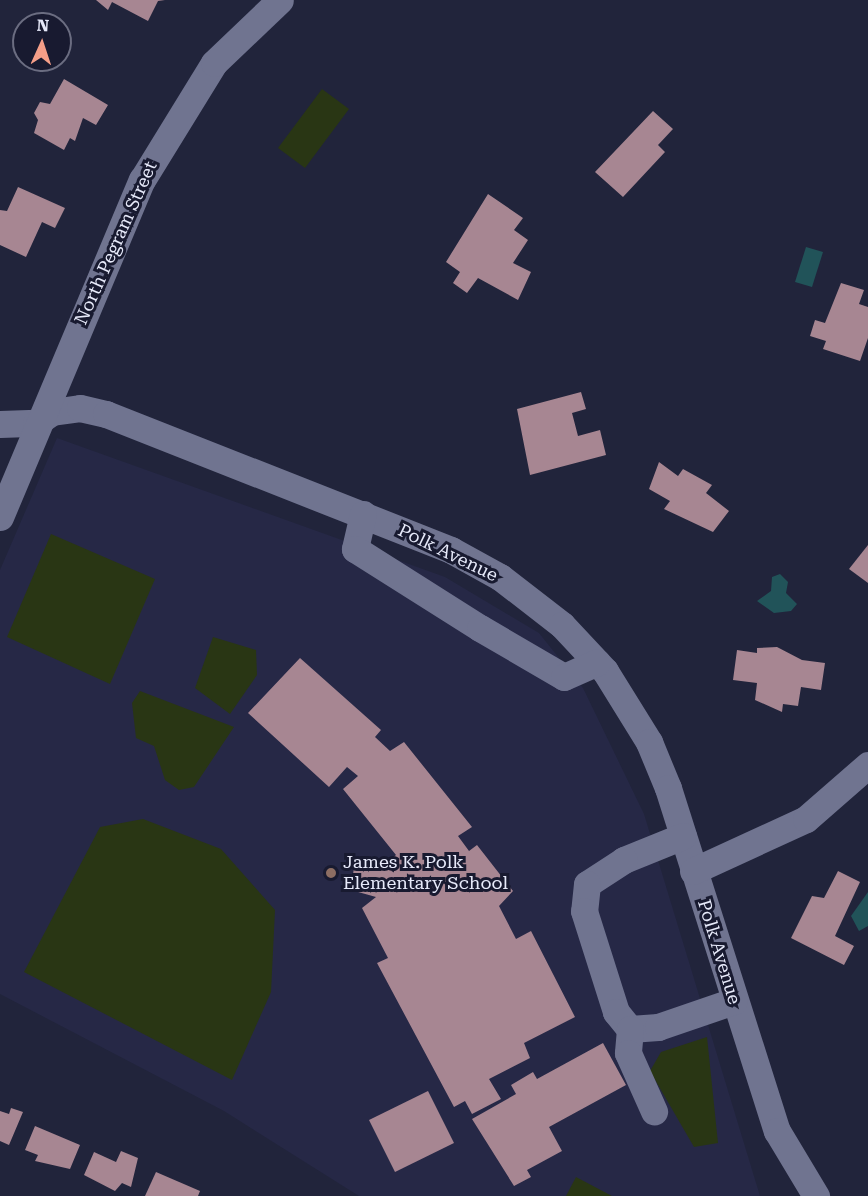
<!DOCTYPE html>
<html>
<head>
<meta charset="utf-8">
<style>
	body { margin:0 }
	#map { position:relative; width:868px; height:1196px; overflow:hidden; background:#21243b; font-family:"Roboto Serif",serif }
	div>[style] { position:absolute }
	.built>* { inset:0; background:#262846 }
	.green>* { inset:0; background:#293614 }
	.water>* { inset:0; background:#215359 }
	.building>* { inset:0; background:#a78692 }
	.minor>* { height:27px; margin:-13.5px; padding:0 13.5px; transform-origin:13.5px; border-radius:13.5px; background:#707490 }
	.dots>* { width:16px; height:16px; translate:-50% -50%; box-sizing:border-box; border:3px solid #181a30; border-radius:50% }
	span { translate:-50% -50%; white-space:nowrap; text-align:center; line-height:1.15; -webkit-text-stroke:6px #181a30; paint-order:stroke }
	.street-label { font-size:18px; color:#e7eafa }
	.poi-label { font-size:18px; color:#e7eafa }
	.left { translate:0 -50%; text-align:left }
	.north { position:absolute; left:12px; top:12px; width:60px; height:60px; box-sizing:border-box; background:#181a30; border:2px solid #6b6d81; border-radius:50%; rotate:3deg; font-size:16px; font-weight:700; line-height:24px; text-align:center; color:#e7eafa }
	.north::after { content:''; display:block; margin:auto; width:21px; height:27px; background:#f49e88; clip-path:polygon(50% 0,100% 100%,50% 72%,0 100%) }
</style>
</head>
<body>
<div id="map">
	<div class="built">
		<div style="clip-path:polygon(57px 438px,445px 577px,539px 633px,583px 688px,644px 814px,760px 1196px,359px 1196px,224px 1111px,0 994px,0 570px)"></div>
	</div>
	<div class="green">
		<div style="clip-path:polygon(322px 89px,349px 109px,305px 168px,278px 148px)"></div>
		<div style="clip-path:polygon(51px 534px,155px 579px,110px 684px,7px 637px)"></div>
		<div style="clip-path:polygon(213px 637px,256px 650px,257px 675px,230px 714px,195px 688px)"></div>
		<div style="clip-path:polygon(140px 691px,234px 727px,194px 787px,179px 790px,165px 780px,154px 746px,136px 738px,132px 703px)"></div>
		<div style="clip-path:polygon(143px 819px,221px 849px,275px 910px,271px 992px,232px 1080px,24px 972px,100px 827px)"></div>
		<div style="clip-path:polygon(707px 1037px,718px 1143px,694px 1147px,650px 1071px,661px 1052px)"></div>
		<div style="clip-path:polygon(576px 1177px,612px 1196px,566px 1196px)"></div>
	</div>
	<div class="water">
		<div style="clip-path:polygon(806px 247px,823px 252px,812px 287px,795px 282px)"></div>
		<div style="clip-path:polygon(780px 574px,788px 582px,786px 593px,797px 604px,791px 611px,774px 613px,757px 601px,771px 591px,772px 577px)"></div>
		<div style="clip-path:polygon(868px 892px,868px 926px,859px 931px,851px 916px)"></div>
	</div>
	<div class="building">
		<div style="clip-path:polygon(96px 0,165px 0,158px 1px,148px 21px,112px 2px,108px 10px)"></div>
		<div style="clip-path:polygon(64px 79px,108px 105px,96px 125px,83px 118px,75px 141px,70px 138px,64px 150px,34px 133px,38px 120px,34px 113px,40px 102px,50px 104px)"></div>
		<div style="clip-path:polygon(653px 111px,673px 129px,658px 145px,665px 152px,623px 197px,595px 172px)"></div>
		<div style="clip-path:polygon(18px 187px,65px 208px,55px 228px,42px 222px,26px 257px,0 245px,0 210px,7px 211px)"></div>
		<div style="clip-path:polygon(488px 194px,523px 218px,514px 230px,528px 240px,513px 263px,531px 272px,518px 300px,478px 278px,467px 293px,453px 283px,460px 272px,446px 262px)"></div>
		<div style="clip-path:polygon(841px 283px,864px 290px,859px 304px,868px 307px,868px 338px,860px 361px,823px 349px,826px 341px,810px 336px,815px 320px,825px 323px)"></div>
		<div style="clip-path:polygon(581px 392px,586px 409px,572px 413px,578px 436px,600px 430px,606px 455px,530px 475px,517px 409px)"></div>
		<div style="clip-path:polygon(659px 462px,678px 476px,683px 469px,712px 485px,706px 493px,729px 511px,713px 532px,664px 509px,670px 501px,649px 489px)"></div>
		<div style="clip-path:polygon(868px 545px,868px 583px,849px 569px)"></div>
		<div style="clip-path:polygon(777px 647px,802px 660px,825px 663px,821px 690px,801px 687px,798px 706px,783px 704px,782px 712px,755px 700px,757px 683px,733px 680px,737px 650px,757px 653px,757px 648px)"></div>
		<div style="clip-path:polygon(300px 658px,381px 730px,375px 737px,390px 751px,404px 742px,472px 827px,458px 836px,469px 851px,477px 845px,513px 891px,499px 906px,516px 939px,531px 931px,575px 1017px,524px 1043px,530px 1058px,489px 1079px,501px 1099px,472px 1114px,465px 1101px,454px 1107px,377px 963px,388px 958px,362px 908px,376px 897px,351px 890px,354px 867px,377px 870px,396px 855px,343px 789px,358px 776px,347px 767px,329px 787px,248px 713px)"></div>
		<div style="clip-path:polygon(838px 871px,860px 882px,835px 936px,854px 946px,844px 965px,791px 938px,812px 896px,824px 898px)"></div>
		<div style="clip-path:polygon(603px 1043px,626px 1085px,549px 1127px,562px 1151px,527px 1170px,531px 1177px,514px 1186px,472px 1119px,516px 1094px,511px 1085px,533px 1072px,537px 1079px)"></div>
		<div style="clip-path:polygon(428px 1091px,454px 1143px,395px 1172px,369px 1120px)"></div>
		<div style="clip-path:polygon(11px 1108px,23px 1112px,9px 1145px,0 1141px,0 1111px,9px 1114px)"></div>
		<div style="clip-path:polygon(35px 1126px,80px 1145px,70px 1169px,35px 1161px,38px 1155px,25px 1150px)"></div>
		<div style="clip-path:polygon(121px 1151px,138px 1158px,131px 1187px,122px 1183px,115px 1191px,84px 1175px,94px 1152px,116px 1162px)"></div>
		<div style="clip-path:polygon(156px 1172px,200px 1191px,198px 1196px,145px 1196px)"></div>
	</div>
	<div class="minor">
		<div style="left:0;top:424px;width:36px;rotate:-2deg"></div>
		<div style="left:36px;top:423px;width:19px;rotate:-35deg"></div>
		<div style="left:52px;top:412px;width:28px;rotate:-8deg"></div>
		<div style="left:80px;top:408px;width:27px;rotate:13deg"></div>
		<div style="left:106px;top:414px;width:371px;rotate:21.5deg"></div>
		<div style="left:451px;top:550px;width:56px;rotate:28.9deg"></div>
		<div style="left:500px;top:577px;width:78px;rotate:37.7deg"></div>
		<div style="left:562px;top:625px;width:63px;rotate:46.9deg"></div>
		<div style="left:605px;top:671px;width:84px;rotate:58.2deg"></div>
		<div style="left:649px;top:742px;width:50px;rotate:67.6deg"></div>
		<div style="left:668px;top:788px;width:360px;rotate:72.4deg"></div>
		<div style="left:777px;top:1131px;width:76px;rotate:59deg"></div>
		<div style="left:363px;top:514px;width:36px;rotate:103deg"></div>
		<div style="left:355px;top:549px;width:148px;rotate:32.3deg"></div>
		<div style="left:480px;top:628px;width:97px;rotate:30.3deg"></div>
		<div style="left:564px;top:677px;width:36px;rotate:-24deg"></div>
		<div style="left:0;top:517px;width:366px;rotate:-67.2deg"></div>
		<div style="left:142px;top:180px;width:137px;rotate:-58.4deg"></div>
		<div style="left:214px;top:63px;width:91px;rotate:-43.7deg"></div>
		<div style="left:683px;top:836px;width:64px;rotate:157.9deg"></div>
		<div style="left:624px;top:860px;width:44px;rotate:147deg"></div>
		<div style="left:587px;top:884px;width:27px;rotate:96deg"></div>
		<div style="left:584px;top:911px;width:106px;rotate:72.4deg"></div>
		<div style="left:616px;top:1012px;width:22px;rotate:51deg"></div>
		<div style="left:630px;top:1029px;width:28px;rotate:-4deg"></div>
		<div style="left:658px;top:1027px;width:80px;rotate:-18.9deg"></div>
		<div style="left:693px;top:871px;width:124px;rotate:-24.7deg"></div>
		<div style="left:806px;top:819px;width:82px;rotate:-41.1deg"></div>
		<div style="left:630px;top:1029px;width:24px;rotate:95deg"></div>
		<div style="left:628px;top:1053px;width:64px;rotate:65.9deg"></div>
	</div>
	<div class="dots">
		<div style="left:331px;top:873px;background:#8d6e63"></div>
	</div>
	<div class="street-label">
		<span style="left:116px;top:243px;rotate:-66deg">North Pegram Street</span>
		<span style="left:448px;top:553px;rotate:26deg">Polk Avenue</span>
		<span style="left:719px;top:952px;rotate:73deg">Polk Avenue</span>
	</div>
	<div class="poi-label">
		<span class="left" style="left:343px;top:873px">James K. Polk<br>Elementary School</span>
	</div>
	<div class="north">N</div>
</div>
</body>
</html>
